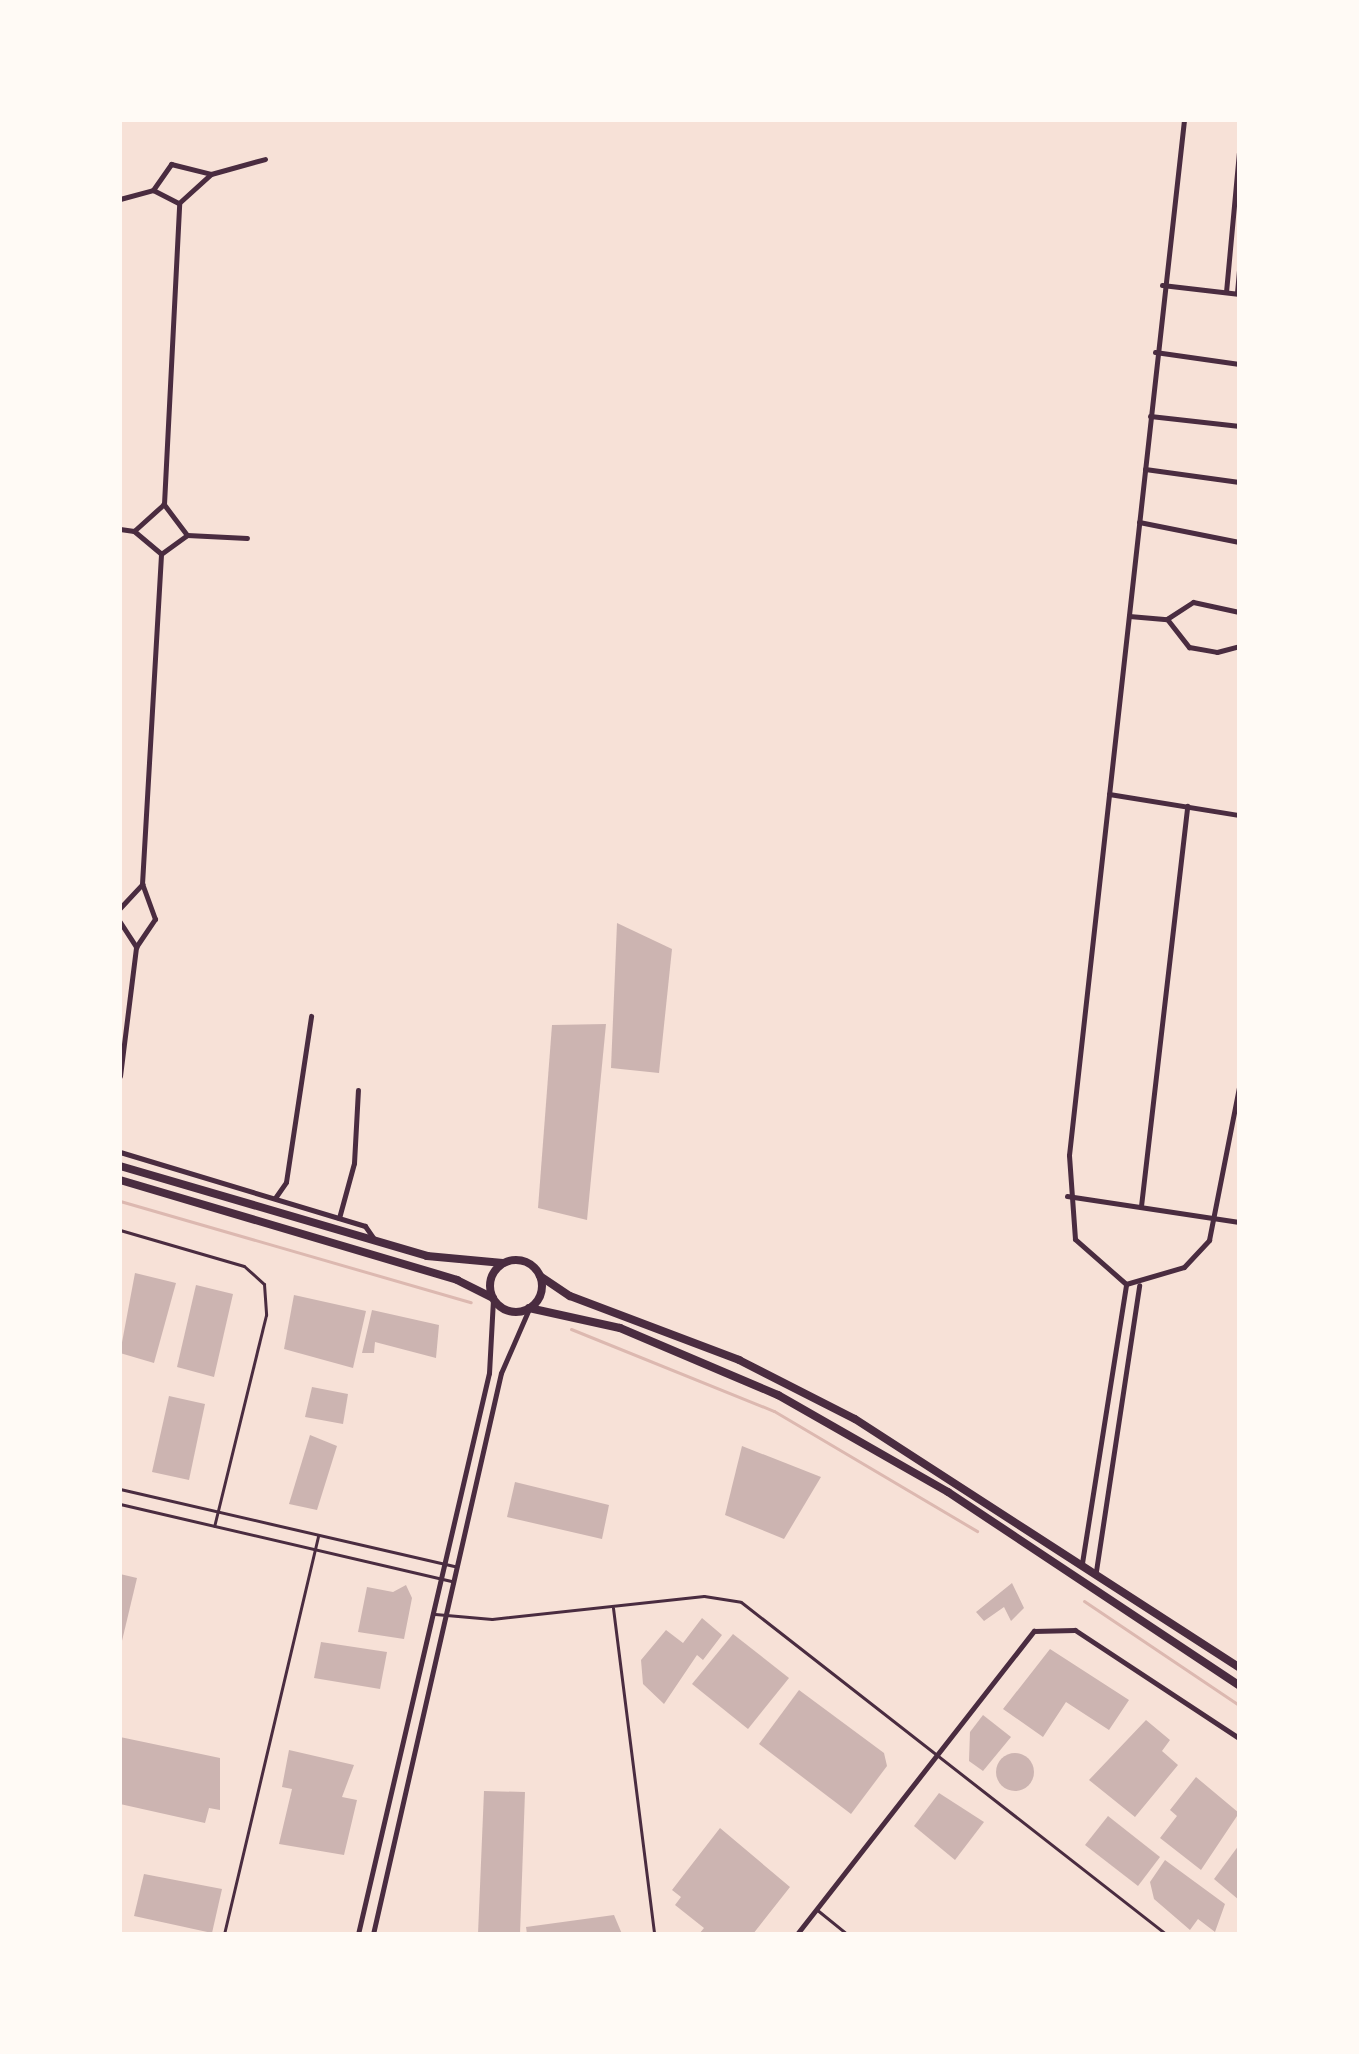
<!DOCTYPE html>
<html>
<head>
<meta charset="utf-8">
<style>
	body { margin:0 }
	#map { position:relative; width:1359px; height:2054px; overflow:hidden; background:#f7e1d7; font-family:"Alegreya Sans",sans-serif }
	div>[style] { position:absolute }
	.stream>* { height:3px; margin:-1.5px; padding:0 1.5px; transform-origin:1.5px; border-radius:1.5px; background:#dcb8b0 }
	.building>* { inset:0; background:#ccb4b1 }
	.round { border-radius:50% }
	.service>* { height:3px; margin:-1.5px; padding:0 1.5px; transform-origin:1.5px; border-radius:1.5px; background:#4a2c40 }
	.minor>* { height:5px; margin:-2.5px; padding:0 2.5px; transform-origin:2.5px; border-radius:2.5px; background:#4a2c40 }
	.primary>* { height:8px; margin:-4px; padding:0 4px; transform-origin:4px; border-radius:4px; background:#4a2c40 }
	.primary>.ring { margin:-4px; padding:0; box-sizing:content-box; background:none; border:8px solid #4a2c40; border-radius:50% }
	span { translate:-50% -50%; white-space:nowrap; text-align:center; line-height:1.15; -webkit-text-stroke:8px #fffaf5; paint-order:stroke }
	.frame { position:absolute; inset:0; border:122px solid #fffaf5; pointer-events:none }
</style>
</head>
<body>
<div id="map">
	<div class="stream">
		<div style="left:120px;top:1201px;width:365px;rotate:16.1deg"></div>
		<div style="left:571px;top:1329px;width:219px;rotate:22deg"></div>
		<div style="left:774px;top:1411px;width:236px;rotate:30.6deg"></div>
		<div style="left:1084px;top:1601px;width:187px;rotate:33.9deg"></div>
	</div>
	<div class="building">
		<div style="clip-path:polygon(617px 923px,672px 949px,659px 1073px,611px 1068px)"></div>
		<div style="clip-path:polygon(606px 1024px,587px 1220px,538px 1208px,552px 1025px)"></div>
		<div style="clip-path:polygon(135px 1273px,176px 1283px,154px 1363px,120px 1353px)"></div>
		<div style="clip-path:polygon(196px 1285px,233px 1294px,214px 1377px,177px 1367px)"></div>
		<div style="clip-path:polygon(294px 1295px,366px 1311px,353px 1368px,284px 1349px)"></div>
		<div style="clip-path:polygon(372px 1310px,439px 1325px,436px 1358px,375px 1342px,374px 1353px,362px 1353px)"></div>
		<div style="clip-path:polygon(312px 1387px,348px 1394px,343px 1424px,305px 1417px)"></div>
		<div style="clip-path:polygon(169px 1396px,205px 1404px,189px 1480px,152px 1472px)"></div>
		<div style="clip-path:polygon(310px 1435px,337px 1446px,317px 1510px,289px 1504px)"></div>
		<div style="clip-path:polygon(742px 1446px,821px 1477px,784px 1539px,725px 1515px)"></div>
		<div style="clip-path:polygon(515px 1482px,609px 1505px,602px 1539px,507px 1517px)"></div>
		<div style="clip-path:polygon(120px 1574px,137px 1578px,121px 1645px,120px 1645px)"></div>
		<div style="clip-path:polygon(1012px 1583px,1024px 1608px,1011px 1621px,1004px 1607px,984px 1621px,976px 1612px)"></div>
		<div style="clip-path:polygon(406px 1585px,412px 1598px,404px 1639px,358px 1632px,367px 1587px,393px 1592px)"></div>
		<div style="clip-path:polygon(702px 1618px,722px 1635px,703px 1660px,697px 1655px,664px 1704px,643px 1684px,641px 1660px,666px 1630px,683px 1643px)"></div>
		<div style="clip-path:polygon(733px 1634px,789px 1678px,748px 1729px,692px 1684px)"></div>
		<div style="clip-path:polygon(321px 1642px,387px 1652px,380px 1689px,314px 1678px)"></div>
		<div style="clip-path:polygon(1050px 1649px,1129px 1700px,1109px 1730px,1066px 1702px,1043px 1737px,1003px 1709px)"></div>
		<div style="clip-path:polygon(799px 1690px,884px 1753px,887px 1766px,851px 1814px,759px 1744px)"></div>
		<div style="clip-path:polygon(983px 1715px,1011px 1737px,983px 1771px,969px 1761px,970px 1732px)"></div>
		<div style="clip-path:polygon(1146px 1720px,1170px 1740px,1162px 1751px,1178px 1765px,1135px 1817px,1089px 1780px)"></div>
		<div style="clip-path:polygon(120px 1737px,220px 1758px,220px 1810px,209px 1808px,205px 1823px,120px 1804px)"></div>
		<div style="clip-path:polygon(289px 1750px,354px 1765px,342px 1797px,357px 1800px,344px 1855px,279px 1844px,292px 1789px,282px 1787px)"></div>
		<div class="round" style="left:996px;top:1753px;width:38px;height:38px"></div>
		<div style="clip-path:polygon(1196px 1777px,1239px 1813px,1201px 1870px,1160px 1838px,1177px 1816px,1170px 1810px)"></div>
		<div style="clip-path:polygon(484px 1791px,525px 1792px,520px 1934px,478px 1934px)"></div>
		<div style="clip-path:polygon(939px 1793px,984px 1822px,955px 1860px,914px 1826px)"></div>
		<div style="clip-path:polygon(1108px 1816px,1160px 1857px,1138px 1886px,1085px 1845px)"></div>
		<div style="clip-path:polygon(720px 1828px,790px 1887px,753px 1934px,699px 1934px,704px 1928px,675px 1905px,681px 1897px,672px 1890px)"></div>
		<div style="clip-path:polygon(1239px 1845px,1239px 1900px,1214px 1879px)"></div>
		<div style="clip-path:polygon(1165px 1860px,1225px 1904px,1215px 1932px,1198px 1919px,1190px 1930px,1154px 1899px,1150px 1882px)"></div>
		<div style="clip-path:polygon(144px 1874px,222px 1889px,212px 1933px,134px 1916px)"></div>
		<div style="clip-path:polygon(614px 1915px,622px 1934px,527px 1934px,526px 1927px)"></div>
	</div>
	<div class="service">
		<div style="left:120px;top:1230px;width:129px;rotate:16.2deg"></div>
		<div style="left:244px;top:1266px;width:27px;rotate:42deg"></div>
		<div style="left:264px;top:1284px;width:31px;rotate:86deg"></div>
		<div style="left:266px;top:1315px;width:217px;rotate:103.8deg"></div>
		<div style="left:120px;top:1489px;width:346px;rotate:13deg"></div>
		<div style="left:120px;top:1504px;width:340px;rotate:13.1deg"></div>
		<div style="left:613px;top:1608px;width:329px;rotate:82.8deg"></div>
		<div style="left:435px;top:1614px;width:57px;rotate:5deg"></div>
		<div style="left:492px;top:1619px;width:213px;rotate:-6.2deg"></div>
		<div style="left:704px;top:1596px;width:37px;rotate:9deg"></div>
		<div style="left:741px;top:1602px;width:539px;rotate:38deg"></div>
		<div style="left:816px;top:1909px;width:40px;rotate:39deg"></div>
		<div style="left:224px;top:1934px;width:410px;rotate:-76.7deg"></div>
	</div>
	<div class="minor">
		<div style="left:153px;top:190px;width:32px;rotate:-55deg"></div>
		<div style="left:171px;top:164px;width:41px;rotate:14deg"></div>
		<div style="left:120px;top:199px;width:34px;rotate:-15deg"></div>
		<div style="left:153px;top:190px;width:29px;rotate:27deg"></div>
		<div style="left:1162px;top:285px;width:78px;rotate:6.7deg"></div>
		<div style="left:1226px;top:292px;width:140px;rotate:-84.7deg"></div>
		<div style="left:1237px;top:293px;width:23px;rotate:-85deg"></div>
		<div style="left:1155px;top:352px;width:85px;rotate:8.1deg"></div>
		<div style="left:1150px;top:416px;width:90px;rotate:6.4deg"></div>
		<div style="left:1145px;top:469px;width:95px;rotate:7.9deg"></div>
		<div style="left:1139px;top:522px;width:102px;rotate:11.3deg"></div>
		<div style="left:120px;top:529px;width:14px;rotate:8deg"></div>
		<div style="left:134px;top:531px;width:35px;rotate:40deg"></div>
		<div style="left:134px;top:531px;width:40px;rotate:-42deg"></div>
		<div style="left:187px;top:535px;width:39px;rotate:-127deg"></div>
		<div style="left:164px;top:504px;width:301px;rotate:-87.1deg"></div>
		<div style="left:179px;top:203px;width:43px;rotate:-42.2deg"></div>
		<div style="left:211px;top:174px;width:56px;rotate:-15.5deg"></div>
		<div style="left:161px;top:554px;width:32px;rotate:-36deg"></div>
		<div style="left:187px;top:535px;width:60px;rotate:2.9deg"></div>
		<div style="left:1239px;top:612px;width:47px;rotate:-167.7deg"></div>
		<div style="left:1193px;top:602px;width:31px;rotate:147deg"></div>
		<div style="left:1167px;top:619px;width:36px;rotate:52deg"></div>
		<div style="left:1189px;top:647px;width:28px;rotate:10deg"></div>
		<div style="left:1217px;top:652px;width:23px;rotate:-15deg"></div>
		<div style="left:1129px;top:616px;width:38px;rotate:5deg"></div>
		<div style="left:1109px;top:794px;width:132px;rotate:9.2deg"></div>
		<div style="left:120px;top:908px;width:33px;rotate:-47deg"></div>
		<div style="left:120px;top:922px;width:30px;rotate:57deg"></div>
		<div style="left:120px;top:1076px;width:130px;rotate:-82.9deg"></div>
		<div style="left:136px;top:947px;width:34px;rotate:-56deg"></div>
		<div style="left:155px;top:919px;width:37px;rotate:-110deg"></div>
		<div style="left:142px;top:884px;width:331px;rotate:-86.7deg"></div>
		<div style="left:120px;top:1152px;width:256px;rotate:16.8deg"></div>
		<div style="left:365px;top:1226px;width:16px;rotate:55deg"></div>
		<div style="left:1067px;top:1196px;width:174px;rotate:8.6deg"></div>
		<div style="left:275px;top:1198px;width:19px;rotate:-55deg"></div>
		<div style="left:286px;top:1182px;width:168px;rotate:-81.4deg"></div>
		<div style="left:1141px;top:1206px;width:403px;rotate:-83.4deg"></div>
		<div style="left:339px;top:1218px;width:57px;rotate:-74.7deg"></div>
		<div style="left:354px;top:1163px;width:73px;rotate:-86.9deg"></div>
		<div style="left:1126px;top:1284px;width:68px;rotate:-138.6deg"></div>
		<div style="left:1075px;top:1239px;width:84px;rotate:-94.1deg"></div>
		<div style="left:1069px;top:1155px;width:1041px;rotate:-83.66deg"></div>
		<div style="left:1126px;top:1284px;width:60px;rotate:-16.3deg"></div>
		<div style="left:1184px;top:1267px;width:37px;rotate:-47deg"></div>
		<div style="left:1209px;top:1240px;width:156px;rotate:-78.9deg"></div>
		<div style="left:1082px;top:1563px;width:282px;rotate:-81deg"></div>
		<div style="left:1096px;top:1571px;width:289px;rotate:-81.4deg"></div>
		<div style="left:358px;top:1934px;width:576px;rotate:-76.86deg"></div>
		<div style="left:489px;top:1373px;width:74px;rotate:-86.9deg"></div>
		<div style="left:373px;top:1934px;width:575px;rotate:-77.15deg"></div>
		<div style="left:501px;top:1373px;width:70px;rotate:-66.4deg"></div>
		<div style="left:797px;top:1934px;width:385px;rotate:-52deg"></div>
		<div style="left:1034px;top:1631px;width:41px;rotate:-1.4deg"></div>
		<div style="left:1075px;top:1630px;width:196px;rotate:33.4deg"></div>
	</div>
	<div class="primary">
		<div style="left:120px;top:1166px;width:320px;rotate:16.3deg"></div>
		<div style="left:427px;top:1256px;width:76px;rotate:5.3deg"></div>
		<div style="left:120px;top:1180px;width:352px;rotate:16.5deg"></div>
		<div style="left:457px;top:1280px;width:40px;rotate:26.6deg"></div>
		<div class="ring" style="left:490px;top:1260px;width:44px;height:44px"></div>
		<div style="left:540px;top:1276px;width:36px;rotate:34deg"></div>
		<div style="left:570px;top:1296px;width:181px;rotate:20.7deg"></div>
		<div style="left:739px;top:1360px;width:130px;rotate:27deg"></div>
		<div style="left:855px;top:1419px;width:457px;rotate:32.9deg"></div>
		<div style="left:529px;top:1308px;width:93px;rotate:12.4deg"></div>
		<div style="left:620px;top:1328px;width:172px;rotate:23deg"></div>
		<div style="left:778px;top:1395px;width:196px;rotate:29.7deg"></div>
		<div style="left:948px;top:1492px;width:349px;rotate:33.6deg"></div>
	</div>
	<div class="frame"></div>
</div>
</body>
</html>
